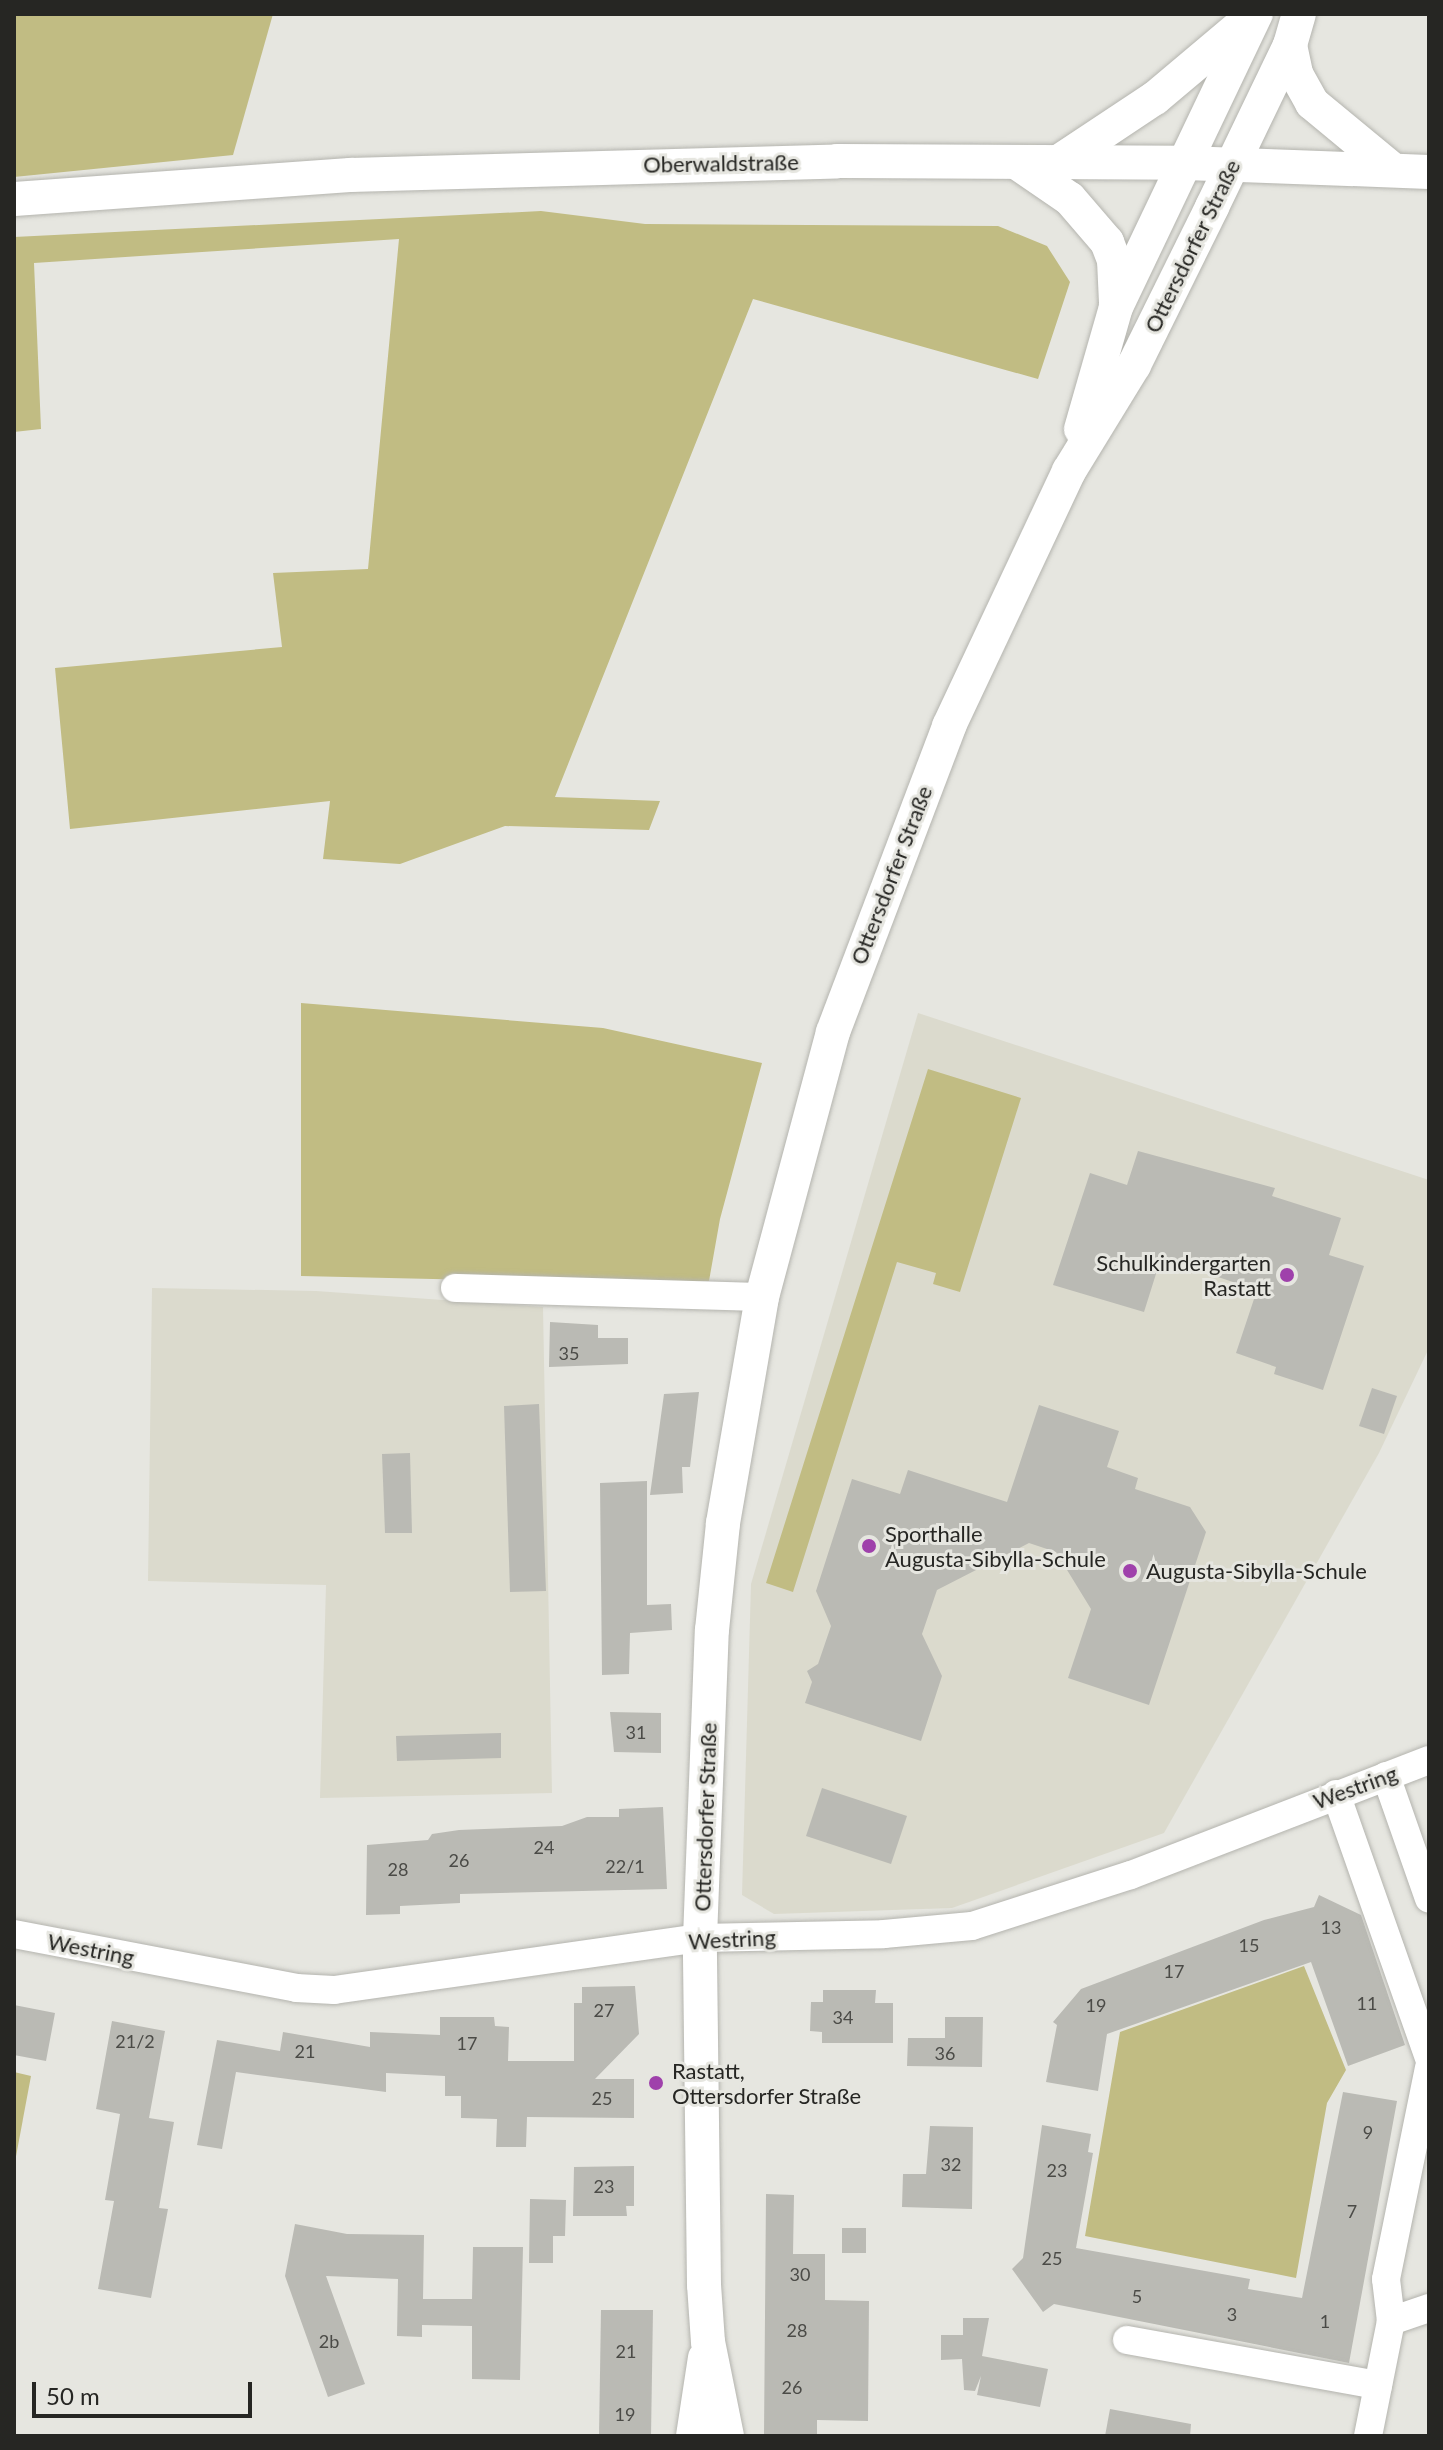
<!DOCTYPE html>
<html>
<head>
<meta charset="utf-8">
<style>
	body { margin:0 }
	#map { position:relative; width:1443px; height:2450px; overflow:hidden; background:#e6e6e0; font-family:Lato,sans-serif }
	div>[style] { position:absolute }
	.built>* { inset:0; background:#dbdacd }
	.green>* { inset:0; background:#c1bc83 }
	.building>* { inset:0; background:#babab4 }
	.roads { filter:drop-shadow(0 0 2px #b4b4ae) drop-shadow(0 0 2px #b4b4ae) }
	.minor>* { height:28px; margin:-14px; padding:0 14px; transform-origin:14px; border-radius:14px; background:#fff }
	.tertiary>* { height:34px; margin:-17px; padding:0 17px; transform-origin:17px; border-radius:17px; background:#fff }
	.dots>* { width:22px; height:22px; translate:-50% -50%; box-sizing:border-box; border:4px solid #e6e6e0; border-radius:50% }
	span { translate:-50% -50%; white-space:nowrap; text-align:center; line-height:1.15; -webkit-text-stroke:6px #e6e6e0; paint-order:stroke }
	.number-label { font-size:18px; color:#4b4b47 }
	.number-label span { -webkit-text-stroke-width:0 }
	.street-label { font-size:22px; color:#262623 }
	.poi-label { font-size:22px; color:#262623 }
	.right { translate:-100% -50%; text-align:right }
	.left { translate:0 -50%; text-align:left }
	.frame { position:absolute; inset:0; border:16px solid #262623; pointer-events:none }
	.scale { position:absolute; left:32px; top:2382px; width:220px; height:36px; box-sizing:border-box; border:4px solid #262623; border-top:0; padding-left:10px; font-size:24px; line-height:28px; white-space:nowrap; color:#262623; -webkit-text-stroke:6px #e6e6e0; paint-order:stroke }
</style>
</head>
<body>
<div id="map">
	<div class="built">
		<div style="clip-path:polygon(918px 1013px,1429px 1180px,1429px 1348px,1379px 1453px,1164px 1833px,952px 1908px,774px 1914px,742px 1895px,751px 1584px)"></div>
		<div style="clip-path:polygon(152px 1288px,316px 1291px,543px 1307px,552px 1793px,320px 1798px,326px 1585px,148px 1581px)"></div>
	</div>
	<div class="green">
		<div style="clip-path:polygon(14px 14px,273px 14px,233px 155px,14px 177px)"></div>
		<div style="clip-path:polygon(541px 211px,645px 224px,998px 226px,1047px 246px,1070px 282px,1038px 379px,753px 299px,555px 797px,660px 801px,649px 830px,505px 826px,400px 864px,323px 859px,330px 801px,70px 829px,55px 668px,282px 647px,273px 573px,368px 569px,399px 239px,34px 263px,41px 429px,14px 432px,14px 237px)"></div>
		<div style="clip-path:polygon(301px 1003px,603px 1028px,762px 1063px,720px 1219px,709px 1281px,660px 1284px,301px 1276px)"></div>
		<div style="clip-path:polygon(928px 1069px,1021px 1098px,960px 1292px,933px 1284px,936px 1273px,897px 1262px,793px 1592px,766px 1583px)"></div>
		<div style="clip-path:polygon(1304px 1966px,1346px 2070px,1327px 2103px,1296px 2278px,1085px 2236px,1120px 2032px)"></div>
		<div style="clip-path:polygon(14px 2072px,31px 2076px,14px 2167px)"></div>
	</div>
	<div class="building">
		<div style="clip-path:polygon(1138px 1151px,1275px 1188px,1272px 1196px,1341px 1218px,1329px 1255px,1364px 1266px,1323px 1390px,1274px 1374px,1276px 1367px,1236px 1353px,1257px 1290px,1161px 1258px,1144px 1312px,1053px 1285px,1090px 1173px,1127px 1185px)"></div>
		<div style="clip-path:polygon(550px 1322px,598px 1325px,598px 1338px,628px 1338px,628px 1364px,549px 1367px)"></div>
		<div style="clip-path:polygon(1372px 1388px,1397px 1396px,1384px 1434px,1359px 1426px)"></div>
		<div style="clip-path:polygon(699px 1392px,690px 1467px,682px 1467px,683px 1493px,650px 1495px,664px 1394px)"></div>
		<div style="clip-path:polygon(539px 1404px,546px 1591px,510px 1592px,504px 1406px)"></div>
		<div style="clip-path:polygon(1039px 1405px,1119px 1431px,1107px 1467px,1138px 1478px,1135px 1489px,1190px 1507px,1206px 1532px,1149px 1705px,1068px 1678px,1091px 1609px,1056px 1552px,1029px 1543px,937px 1590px,922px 1634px,942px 1676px,921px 1741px,805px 1703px,812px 1682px,807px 1671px,818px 1664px,831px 1626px,816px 1591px,852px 1479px,900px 1494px,908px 1470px,1007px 1502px)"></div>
		<div style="clip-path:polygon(410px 1453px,412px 1533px,385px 1533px,382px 1454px)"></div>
		<div style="clip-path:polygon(647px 1481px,647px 1605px,671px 1604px,672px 1630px,630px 1633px,629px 1674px,602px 1675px,600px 1483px)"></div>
		<div style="clip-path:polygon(610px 1712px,661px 1713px,661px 1753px,614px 1752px)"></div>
		<div style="clip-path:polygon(501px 1733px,501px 1758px,397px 1761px,396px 1736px)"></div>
		<div style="clip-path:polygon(822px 1788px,907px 1816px,891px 1864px,806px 1836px)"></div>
		<div style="clip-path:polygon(663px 1807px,667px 1889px,460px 1894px,460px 1903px,400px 1906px,400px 1914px,366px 1915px,367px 1845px,428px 1840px,432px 1834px,459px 1830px,562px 1826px,587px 1817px,619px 1817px,619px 1809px)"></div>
		<div style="clip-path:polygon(1319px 1895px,1361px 1915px,1405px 2045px,1348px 2066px,1311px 1962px,1107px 2034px,1098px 2091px,1046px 2082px,1057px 2025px,1053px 2022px,1081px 1989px,1264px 1920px,1314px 1907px)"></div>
		<div style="clip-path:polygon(635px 1986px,639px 2034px,595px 2079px,634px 2079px,634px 2118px,527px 2117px,526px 2147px,496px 2147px,497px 2119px,461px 2118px,461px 2096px,445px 2096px,445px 2076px,386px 2073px,386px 2092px,236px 2072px,222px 2149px,197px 2145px,217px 2040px,280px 2051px,283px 2032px,370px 2047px,370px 2032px,440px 2035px,440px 2017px,494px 2017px,495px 2026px,509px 2027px,508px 2061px,574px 2061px,574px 2003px,582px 2003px,582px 1987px)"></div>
		<div style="clip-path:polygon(823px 1990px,876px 1990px,875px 2003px,893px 2003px,893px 2043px,822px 2043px,822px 2032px,810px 2031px,811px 2002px,823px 2002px)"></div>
		<div style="clip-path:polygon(14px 2005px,55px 2013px,46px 2061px,14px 2055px)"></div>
		<div style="clip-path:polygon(945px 2017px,983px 2017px,982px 2067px,907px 2066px,908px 2038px,945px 2038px)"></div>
		<div style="clip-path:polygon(112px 2021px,165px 2031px,149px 2118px,174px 2122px,159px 2208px,168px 2209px,151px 2298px,98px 2289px,114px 2201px,105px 2200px,120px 2114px,96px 2109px)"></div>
		<div style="clip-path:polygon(1343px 2092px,1397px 2101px,1349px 2363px,1054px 2304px,1043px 2312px,1012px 2269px,1023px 2258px,1042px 2125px,1091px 2134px,1088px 2152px,1093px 2153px,1076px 2248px,1250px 2279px,1248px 2289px,1302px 2298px)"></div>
		<div style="clip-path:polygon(930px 2126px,973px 2127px,972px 2209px,902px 2207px,903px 2174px,926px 2174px)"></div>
		<div style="clip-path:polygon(634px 2166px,634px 2206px,626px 2206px,627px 2216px,573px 2216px,574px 2167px)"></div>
		<div style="clip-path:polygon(766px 2194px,794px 2195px,793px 2254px,825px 2254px,825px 2300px,869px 2301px,868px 2421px,817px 2420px,817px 2436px,764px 2436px)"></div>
		<div style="clip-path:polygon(530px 2199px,566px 2200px,565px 2236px,553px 2236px,553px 2263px,529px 2263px)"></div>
		<div style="clip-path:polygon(295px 2224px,347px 2234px,424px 2235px,423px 2299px,472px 2299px,473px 2247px,523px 2247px,520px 2380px,472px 2379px,472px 2326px,422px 2325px,422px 2337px,397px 2336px,398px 2279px,326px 2276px,365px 2384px,328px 2397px,285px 2276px)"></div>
		<div style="clip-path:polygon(842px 2228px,866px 2228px,866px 2253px,842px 2253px)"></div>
		<div style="clip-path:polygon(601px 2310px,653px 2310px,651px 2436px,599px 2436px)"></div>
		<div style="clip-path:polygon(963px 2318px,989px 2318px,982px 2356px,1048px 2369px,1040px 2407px,977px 2395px,981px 2376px,975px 2391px,964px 2390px,962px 2359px,941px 2360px,941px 2335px,963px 2335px)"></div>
		<div style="clip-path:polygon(1110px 2409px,1191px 2424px,1190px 2436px,1105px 2436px)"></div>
	</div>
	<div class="roads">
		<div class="minor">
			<div style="left:455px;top:1288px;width:307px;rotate:1.7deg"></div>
			<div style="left:1386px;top:1776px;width:130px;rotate:70.7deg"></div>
			<div style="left:1336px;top:1794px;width:280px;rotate:70.6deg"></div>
			<div style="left:14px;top:1934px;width:287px;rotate:10.8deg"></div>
			<div style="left:296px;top:1988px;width:38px;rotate:3deg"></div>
			<div style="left:334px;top:1990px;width:370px;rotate:-8.1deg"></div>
			<div style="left:700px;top:1938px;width:184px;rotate:-1.2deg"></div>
			<div style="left:884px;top:1934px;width:88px;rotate:-5.2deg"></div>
			<div style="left:972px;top:1926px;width:167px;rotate:-17.8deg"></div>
			<div style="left:1131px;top:1875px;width:319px;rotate:-21.1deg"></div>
			<div style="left:1391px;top:2321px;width:40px;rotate:-18.9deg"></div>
			<div style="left:1127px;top:2340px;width:255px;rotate:10.2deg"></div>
			<div style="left:1368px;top:2436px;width:117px;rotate:-78.7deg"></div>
			<div style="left:1391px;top:2321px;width:42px;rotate:-96.8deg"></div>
			<div style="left:1386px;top:2279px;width:216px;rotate:-78.5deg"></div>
		</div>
		<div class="tertiary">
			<div style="left:1290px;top:45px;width:30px;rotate:78deg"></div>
			<div style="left:1296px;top:74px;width:33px;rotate:61deg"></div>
			<div style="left:1312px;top:103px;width:105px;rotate:39.6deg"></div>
			<div style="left:1060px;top:161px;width:114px;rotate:-33.6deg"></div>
			<div style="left:1155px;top:98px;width:124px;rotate:-40.1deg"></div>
			<div style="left:1016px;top:162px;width:65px;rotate:34.4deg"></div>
			<div style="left:1070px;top:199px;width:57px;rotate:49.3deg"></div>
			<div style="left:1107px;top:242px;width:19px;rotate:69deg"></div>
			<div style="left:1114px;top:260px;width:43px;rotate:87.3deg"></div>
			<div style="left:14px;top:199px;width:337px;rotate:-4.1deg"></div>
			<div style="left:350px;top:175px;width:487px;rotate:-1.6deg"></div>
			<div style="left:837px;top:161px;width:349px;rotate:0.3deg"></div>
			<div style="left:1186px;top:163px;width:243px;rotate:2.1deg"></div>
			<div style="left:1081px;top:429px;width:127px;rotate:-74deg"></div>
			<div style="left:1116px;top:307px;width:325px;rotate:-64.5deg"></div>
			<div style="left:693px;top:2436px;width:79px;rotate:-81.3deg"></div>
			<div style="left:727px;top:2436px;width:96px;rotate:-101.4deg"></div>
			<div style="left:708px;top:2342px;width:57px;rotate:-94deg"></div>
			<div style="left:704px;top:2285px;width:347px;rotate:-90.7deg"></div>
			<div style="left:700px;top:1938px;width:308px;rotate:-87.8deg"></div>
			<div style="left:712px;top:1630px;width:108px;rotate:-84.1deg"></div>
			<div style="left:723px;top:1523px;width:229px;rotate:-80.2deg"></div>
			<div style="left:762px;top:1297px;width:274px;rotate:-75deg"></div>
			<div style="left:833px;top:1032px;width:327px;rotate:-69.2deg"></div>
			<div style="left:949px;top:726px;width:282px;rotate:-64.8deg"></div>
			<div style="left:1069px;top:471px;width:124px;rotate:-58.5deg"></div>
			<div style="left:1134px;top:365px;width:176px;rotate:-63.7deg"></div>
			<div style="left:1212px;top:207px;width:180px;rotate:-64.3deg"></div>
			<div style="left:1290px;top:45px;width:32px;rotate:-74deg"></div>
		</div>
	</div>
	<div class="dots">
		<div style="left:1287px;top:1275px;background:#9f41ab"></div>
		<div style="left:869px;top:1546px;background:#9f41ab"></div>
		<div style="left:1130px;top:1571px;background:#9f41ab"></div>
		<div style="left:656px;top:2083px;background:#9f41ab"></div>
	</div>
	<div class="number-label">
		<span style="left:569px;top:1353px">35</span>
		<span style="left:636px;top:1732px">31</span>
		<span style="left:544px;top:1847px">24</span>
		<span style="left:459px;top:1860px">26</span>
		<span style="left:625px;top:1866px">22/1</span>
		<span style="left:398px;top:1869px">28</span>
		<span style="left:1331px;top:1927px">13</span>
		<span style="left:1249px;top:1945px">15</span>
		<span style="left:1174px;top:1971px">17</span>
		<span style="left:1367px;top:2003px">11</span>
		<span style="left:1096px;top:2005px">19</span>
		<span style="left:604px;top:2010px">27</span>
		<span style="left:843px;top:2017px">34</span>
		<span style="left:135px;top:2041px">21/2</span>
		<span style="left:467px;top:2043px">17</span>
		<span style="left:305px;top:2051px">21</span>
		<span style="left:945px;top:2053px">36</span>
		<span style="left:602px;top:2098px">25</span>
		<span style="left:1368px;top:2132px">9</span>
		<span style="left:951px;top:2164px">32</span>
		<span style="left:1057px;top:2170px">23</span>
		<span style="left:604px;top:2186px">23</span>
		<span style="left:1352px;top:2211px">7</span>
		<span style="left:1052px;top:2258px">25</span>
		<span style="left:800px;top:2274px">30</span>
		<span style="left:1137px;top:2296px">5</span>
		<span style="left:1232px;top:2314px">3</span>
		<span style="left:1325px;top:2321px">1</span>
		<span style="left:797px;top:2330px">28</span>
		<span style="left:329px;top:2341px">2b</span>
		<span style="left:626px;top:2351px">21</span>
		<span style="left:792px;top:2387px">26</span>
		<span style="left:625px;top:2414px">19</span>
	</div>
	<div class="street-label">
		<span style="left:721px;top:163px;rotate:-1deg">Oberwaldstraße</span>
		<span style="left:1192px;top:246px;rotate:-64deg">Ottersdorfer Straße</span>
		<span style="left:891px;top:875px;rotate:-69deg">Ottersdorfer Straße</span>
		<span style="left:1355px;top:1787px;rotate:-20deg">Westring</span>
		<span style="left:705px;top:1817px;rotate:-88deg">Ottersdorfer Straße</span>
		<span style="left:732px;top:1939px;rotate:-3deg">Westring</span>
		<span style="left:91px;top:1949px;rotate:11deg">Westring</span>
	</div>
	<div class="poi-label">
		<span class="right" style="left:1271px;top:1275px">Schulkindergarten<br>Rastatt</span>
		<span class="left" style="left:885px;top:1546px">Sporthalle<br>Augusta-Sibylla-Schule</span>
		<span class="left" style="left:1146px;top:1571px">Augusta-Sibylla-Schule</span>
		<span class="left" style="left:672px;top:2083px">Rastatt,<br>Ottersdorfer Straße</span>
	</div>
	<div class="frame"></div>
	<div class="scale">50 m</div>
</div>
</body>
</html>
